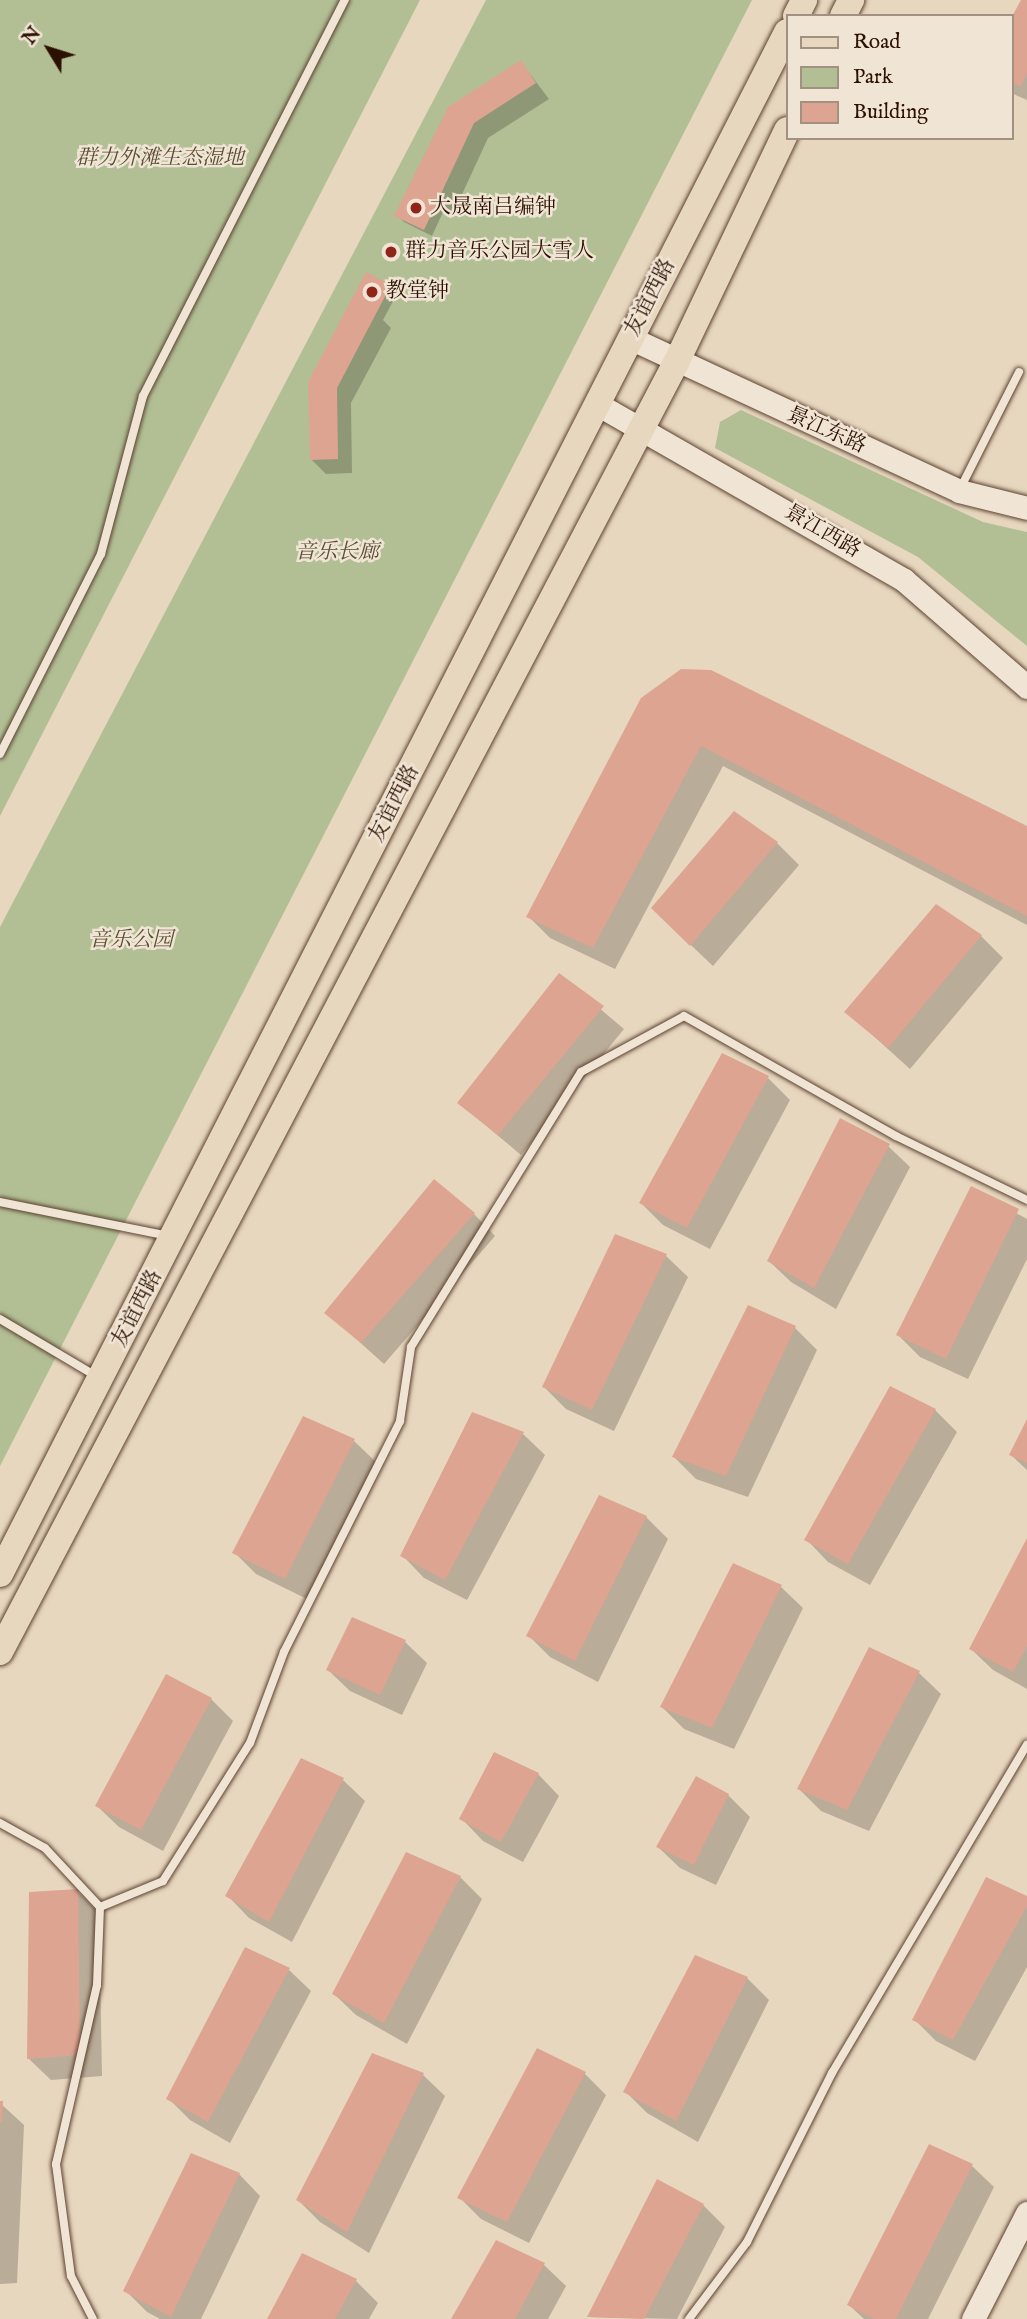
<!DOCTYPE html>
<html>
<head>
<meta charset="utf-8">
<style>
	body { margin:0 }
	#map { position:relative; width:1027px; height:2319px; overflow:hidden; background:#e8d7bf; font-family:"IM FELL English","Noto Serif SC",serif }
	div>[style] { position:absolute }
	.green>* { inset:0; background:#b2bf95 }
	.shadow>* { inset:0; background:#0003 }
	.building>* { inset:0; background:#dea492 }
	.roads { filter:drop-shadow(0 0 2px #5c4230) drop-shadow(0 0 2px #5c4230) }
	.lane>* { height:8px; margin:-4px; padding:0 4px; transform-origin:4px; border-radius:4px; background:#f0e5d5 }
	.secondary>* { height:23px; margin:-11.5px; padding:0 11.5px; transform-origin:11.5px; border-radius:11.5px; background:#f0e5d5 }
	.primary>* { height:26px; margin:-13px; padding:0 13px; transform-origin:13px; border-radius:13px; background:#e8d7bf }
	.dots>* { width:19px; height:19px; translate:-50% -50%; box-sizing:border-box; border:4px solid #f0e5d5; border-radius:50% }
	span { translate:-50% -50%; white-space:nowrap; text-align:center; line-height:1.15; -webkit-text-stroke:5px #f0e5d5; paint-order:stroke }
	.park-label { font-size:21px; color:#5c4e34; font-style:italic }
	.poi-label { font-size:21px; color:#2d1100 }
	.left { translate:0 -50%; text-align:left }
	.street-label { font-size:21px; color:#2d1100 }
	.legend { position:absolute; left:786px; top:14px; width:228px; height:126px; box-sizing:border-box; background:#f0e5d5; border:2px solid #a29080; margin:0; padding:9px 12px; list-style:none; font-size:21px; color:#2d1100 }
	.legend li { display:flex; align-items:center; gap:14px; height:35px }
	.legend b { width:35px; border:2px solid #a29080 }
	.north { position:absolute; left:14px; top:14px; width:70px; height:70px; -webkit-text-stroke:5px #f0e5d5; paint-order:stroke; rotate:308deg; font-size:19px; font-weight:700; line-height:28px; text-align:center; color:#2d1100 }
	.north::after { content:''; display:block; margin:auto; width:24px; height:32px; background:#2d1100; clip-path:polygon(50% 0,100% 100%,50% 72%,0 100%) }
</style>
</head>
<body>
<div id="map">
	<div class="green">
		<div style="clip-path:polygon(0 0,420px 0,0 816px)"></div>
		<div style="clip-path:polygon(486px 0,752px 0,0 1466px,0 927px)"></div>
		<div style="clip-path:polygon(741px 410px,983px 522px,1027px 532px,1027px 646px,918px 557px,715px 448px,720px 422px)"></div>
	</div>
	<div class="shadow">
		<div style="clip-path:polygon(1023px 0,1027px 0,1027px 100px,1011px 93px,1011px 22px)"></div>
		<div style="clip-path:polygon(521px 62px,549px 99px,488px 138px,453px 214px,444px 210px,432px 236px,404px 222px,397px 215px)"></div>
		<div style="clip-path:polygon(390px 287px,397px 294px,383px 320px,391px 328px,351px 403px,352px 473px,326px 474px,311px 459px,310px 383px)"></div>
		<div style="clip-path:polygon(643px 699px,1027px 828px,1027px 925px,723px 766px,615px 969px,550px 938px,529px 917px)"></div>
		<div style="clip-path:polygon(734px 813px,777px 843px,799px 865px,713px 966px,675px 930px)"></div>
		<div style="clip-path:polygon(936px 906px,981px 936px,1003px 958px,910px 1069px,847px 1012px)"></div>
		<div style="clip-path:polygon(560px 975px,624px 1029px,521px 1155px,459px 1103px)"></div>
		<div style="clip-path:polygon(768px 1078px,790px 1100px,710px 1249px,663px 1225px,641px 1203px)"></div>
		<div style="clip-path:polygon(888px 1146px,910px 1167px,836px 1309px,791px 1282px,769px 1261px)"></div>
		<div style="clip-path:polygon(972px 1189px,1027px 1219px,1027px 1259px,968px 1379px,920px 1357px,898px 1335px)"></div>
		<div style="clip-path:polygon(474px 1214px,495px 1236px,384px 1364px,326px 1312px)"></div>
		<div style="clip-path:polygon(616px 1236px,666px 1256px,688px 1277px,614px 1431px,566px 1409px,544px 1387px)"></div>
		<div style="clip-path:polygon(749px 1307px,795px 1328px,817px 1350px,748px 1497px,696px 1479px,674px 1457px)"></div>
		<div style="clip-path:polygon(935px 1410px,957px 1432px,870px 1585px,828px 1562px,807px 1540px)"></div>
		<div style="clip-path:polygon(1027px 1423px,1027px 1470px,1011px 1455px)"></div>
		<div style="clip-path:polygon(523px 1434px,545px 1455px,467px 1600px,424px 1578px,403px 1556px)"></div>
		<div style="clip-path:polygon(354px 1441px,376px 1462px,307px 1599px,256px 1574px,235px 1553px)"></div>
		<div style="clip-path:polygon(646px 1517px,668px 1539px,598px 1682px,550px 1657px,528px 1635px)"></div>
		<div style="clip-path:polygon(1027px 1542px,1027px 1689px,993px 1670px,971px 1649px)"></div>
		<div style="clip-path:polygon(734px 1565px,781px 1587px,803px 1608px,734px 1749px,684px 1729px,662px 1707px)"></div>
		<div style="clip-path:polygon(405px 1642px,427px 1663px,402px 1715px,350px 1691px,328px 1670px)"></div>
		<div style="clip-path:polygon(919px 1673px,941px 1694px,869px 1831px,821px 1811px,799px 1789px)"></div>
		<div style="clip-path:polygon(167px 1676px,211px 1699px,233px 1721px,163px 1851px,119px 1827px,97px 1806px)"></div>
		<div style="clip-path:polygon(538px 1774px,559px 1796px,523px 1862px,483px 1841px,462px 1819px)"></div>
		<div style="clip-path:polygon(343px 1780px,365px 1801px,292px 1942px,249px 1918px,228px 1896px)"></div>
		<div style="clip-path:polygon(728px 1795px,750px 1817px,716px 1885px,680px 1868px,658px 1847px)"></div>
		<div style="clip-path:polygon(460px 1877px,482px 1899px,407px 2044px,356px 2015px,334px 1994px)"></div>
		<div style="clip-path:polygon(77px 1891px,99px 1913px,102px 2076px,51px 2080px,29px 2059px)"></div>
		<div style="clip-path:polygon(1027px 1898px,1027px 1967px,975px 2061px,936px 2041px,914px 2019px)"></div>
		<div style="clip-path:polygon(289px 1970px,311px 1991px,230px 2143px,190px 2120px,168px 2098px)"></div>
		<div style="clip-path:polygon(747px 1978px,769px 2000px,698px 2142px,647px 2113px,625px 2091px)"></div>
		<div style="clip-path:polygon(373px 2055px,423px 2075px,445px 2096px,369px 2253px,320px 2222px,298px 2200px)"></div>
		<div style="clip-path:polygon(584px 2073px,606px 2095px,529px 2243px,481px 2219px,459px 2197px)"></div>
		<div style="clip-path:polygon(0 2103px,24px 2125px,17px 2283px,0 2284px)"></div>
		<div style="clip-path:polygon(972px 2166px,994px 2187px,928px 2319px,864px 2319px,849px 2305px)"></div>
		<div style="clip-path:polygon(239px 2174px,260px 2196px,201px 2319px,160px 2319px,147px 2312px,125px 2290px)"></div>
		<div style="clip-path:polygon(703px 2205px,725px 2227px,677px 2319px,589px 2317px)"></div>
		<div style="clip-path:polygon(497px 2243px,544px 2265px,566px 2286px,548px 2319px,454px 2319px)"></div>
		<div style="clip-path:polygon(356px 2281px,378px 2303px,369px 2319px,269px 2319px)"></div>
	</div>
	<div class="building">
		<div style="clip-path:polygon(1021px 0,1027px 0,1027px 73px,1021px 86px,1011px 82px,1011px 18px)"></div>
		<div style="clip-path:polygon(521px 60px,536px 83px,474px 123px,424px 230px,394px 216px,448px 107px)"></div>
		<div style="clip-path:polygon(366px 272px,391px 285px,337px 388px,338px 459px,310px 460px,308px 382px)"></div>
		<div style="clip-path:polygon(681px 669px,711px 670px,1027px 826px,1027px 916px,701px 746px,593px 948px,526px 917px,641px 698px)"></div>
		<div style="clip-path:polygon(734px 811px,778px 842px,690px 946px,651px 908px)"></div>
		<div style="clip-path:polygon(936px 904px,982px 935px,888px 1048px,844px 1012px)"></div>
		<div style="clip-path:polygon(559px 973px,604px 1006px,498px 1135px,457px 1103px)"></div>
		<div style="clip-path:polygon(722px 1053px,769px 1076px,687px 1228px,639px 1203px)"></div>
		<div style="clip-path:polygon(840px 1118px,890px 1144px,814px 1288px,767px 1261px)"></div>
		<div style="clip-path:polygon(434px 1179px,475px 1213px,361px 1343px,324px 1313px)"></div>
		<div style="clip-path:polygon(971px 1186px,1019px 1209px,946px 1359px,896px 1335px)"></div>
		<div style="clip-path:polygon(615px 1234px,667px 1254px,592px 1410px,542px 1387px)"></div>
		<div style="clip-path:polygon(748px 1305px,796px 1326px,726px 1476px,672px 1457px)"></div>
		<div style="clip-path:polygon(890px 1386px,936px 1409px,848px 1564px,804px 1540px)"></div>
		<div style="clip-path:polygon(472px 1412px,524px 1432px,445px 1580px,400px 1556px)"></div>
		<div style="clip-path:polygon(303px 1416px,355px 1439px,285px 1579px,232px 1553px)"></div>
		<div style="clip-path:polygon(1027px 1419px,1027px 1463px,1009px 1455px)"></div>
		<div style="clip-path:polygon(599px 1495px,647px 1516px,575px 1661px,526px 1636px)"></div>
		<div style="clip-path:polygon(1027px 1538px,1027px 1646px,1013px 1672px,969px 1649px)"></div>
		<div style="clip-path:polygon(733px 1563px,782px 1585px,712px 1728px,660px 1707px)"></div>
		<div style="clip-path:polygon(352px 1617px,406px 1640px,380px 1695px,326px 1670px)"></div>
		<div style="clip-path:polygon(869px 1647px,920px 1671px,847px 1810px,797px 1789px)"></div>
		<div style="clip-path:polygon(166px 1674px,212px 1698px,141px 1830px,95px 1806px)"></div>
		<div style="clip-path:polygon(494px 1752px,539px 1773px,501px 1842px,459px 1819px)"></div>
		<div style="clip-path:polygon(301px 1758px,344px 1778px,269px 1922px,225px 1896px)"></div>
		<div style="clip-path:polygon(696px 1776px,729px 1794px,694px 1865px,656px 1847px)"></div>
		<div style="clip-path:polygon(406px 1852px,461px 1876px,384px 2023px,332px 1994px)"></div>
		<div style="clip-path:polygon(986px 1877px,1027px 1896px,1027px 1906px,953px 2040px,912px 2020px)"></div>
		<div style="clip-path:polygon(78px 1889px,80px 2055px,27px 2059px,29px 1892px)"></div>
		<div style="clip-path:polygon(245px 1947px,290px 1968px,208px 2122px,166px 2099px)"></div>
		<div style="clip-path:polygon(695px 1955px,748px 1977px,676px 2121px,623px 2092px)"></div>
		<div style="clip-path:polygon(537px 2048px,586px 2072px,507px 2222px,457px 2198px)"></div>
		<div style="clip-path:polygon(372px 2053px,424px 2073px,347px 2232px,296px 2200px)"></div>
		<div style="clip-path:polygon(0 2101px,3px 2101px,2px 2122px,0 2122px)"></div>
		<div style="clip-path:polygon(929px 2144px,973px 2164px,896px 2319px,874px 2319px,847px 2305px)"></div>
		<div style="clip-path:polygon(191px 2153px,240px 2173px,171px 2317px,123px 2291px)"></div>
		<div style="clip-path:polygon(657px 2179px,704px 2204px,644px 2319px,587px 2317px)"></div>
		<div style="clip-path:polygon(496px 2240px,545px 2263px,515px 2319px,451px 2319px)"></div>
		<div style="clip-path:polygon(302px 2253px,357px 2279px,335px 2319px,267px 2319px)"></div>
	</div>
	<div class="roads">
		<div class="lane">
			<div style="left:960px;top:489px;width:131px;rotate:-63.2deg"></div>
			<div style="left:0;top:754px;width:224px;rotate:-63.2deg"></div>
			<div style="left:101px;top:554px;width:163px;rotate:-75.1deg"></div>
			<div style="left:143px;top:396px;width:445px;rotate:-63deg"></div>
			<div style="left:0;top:1202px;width:172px;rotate:11.4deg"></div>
			<div style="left:0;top:1319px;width:112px;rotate:30.7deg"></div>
			<div style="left:0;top:1823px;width:51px;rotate:29.1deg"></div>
			<div style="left:45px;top:1848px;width:81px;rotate:47deg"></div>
			<div style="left:100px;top:1907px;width:78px;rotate:92.2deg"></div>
			<div style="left:97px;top:1985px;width:184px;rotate:102.9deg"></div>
			<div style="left:56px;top:2164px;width:113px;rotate:82.4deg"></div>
			<div style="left:71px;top:2276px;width:48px;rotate:62.9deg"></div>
			<div style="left:100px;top:1907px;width:68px;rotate:-22.4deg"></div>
			<div style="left:163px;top:1881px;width:163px;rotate:-57.8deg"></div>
			<div style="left:250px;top:1743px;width:97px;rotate:-69.5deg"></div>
			<div style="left:284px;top:1652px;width:258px;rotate:-63.3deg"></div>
			<div style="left:400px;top:1421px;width:75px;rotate:-81.5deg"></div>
			<div style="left:411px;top:1347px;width:323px;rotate:-58.3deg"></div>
			<div style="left:581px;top:1072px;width:117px;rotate:-28.5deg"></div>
			<div style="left:684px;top:1016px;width:244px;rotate:29.5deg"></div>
			<div style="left:896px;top:1136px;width:146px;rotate:26deg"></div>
			<div style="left:689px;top:2319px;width:96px;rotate:-53deg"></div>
			<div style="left:747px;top:2242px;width:189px;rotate:-63.3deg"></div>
			<div style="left:832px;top:2073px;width:382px;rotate:-59.3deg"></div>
		</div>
		<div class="secondary">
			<div style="left:630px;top:338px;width:363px;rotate:24.9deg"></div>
			<div style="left:959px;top:491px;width:70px;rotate:14deg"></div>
			<div style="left:597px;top:404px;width:354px;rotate:29.8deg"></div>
			<div style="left:904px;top:580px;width:163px;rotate:41deg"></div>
			<div style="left:973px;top:2319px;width:119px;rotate:-63deg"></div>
		</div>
		<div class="primary">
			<div style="left:796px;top:16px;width:18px;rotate:-63deg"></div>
			<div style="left:843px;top:16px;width:18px;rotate:-63deg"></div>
			<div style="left:0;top:1574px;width:1731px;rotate:-62.96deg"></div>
			<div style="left:0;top:1652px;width:1456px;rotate:-62.33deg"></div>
			<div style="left:676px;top:363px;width:258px;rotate:-64.5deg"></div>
		</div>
	</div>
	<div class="dots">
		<div style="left:416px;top:208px;background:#8f2418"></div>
		<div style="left:391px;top:252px;background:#8f2418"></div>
		<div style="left:372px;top:292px;background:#8f2418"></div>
	</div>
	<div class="park-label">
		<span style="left:160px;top:159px">群力外滩生态湿地</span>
		<span style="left:337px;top:553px">音乐长廊</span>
		<span style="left:131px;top:941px">音乐公园</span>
	</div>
	<div class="poi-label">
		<span class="left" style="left:430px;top:208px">大晟南吕编钟</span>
		<span class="left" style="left:405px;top:252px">群力音乐公园大雪人</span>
		<span class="left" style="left:386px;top:292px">教堂钟</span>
	</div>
	<div class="street-label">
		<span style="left:651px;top:298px;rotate:-63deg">友谊西路</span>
		<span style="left:826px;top:431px;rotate:24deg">景江东路</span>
		<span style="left:822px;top:532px;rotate:30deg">景江西路</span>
		<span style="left:395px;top:804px;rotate:-63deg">友谊西路</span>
		<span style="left:138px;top:1309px;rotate:-63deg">友谊西路</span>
	</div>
	<ul class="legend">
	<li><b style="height:9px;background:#e8d7bf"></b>Road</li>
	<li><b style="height:19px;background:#b2bf95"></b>Park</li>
	<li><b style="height:19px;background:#dea492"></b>Building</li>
	</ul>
	<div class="north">N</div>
</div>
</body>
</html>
